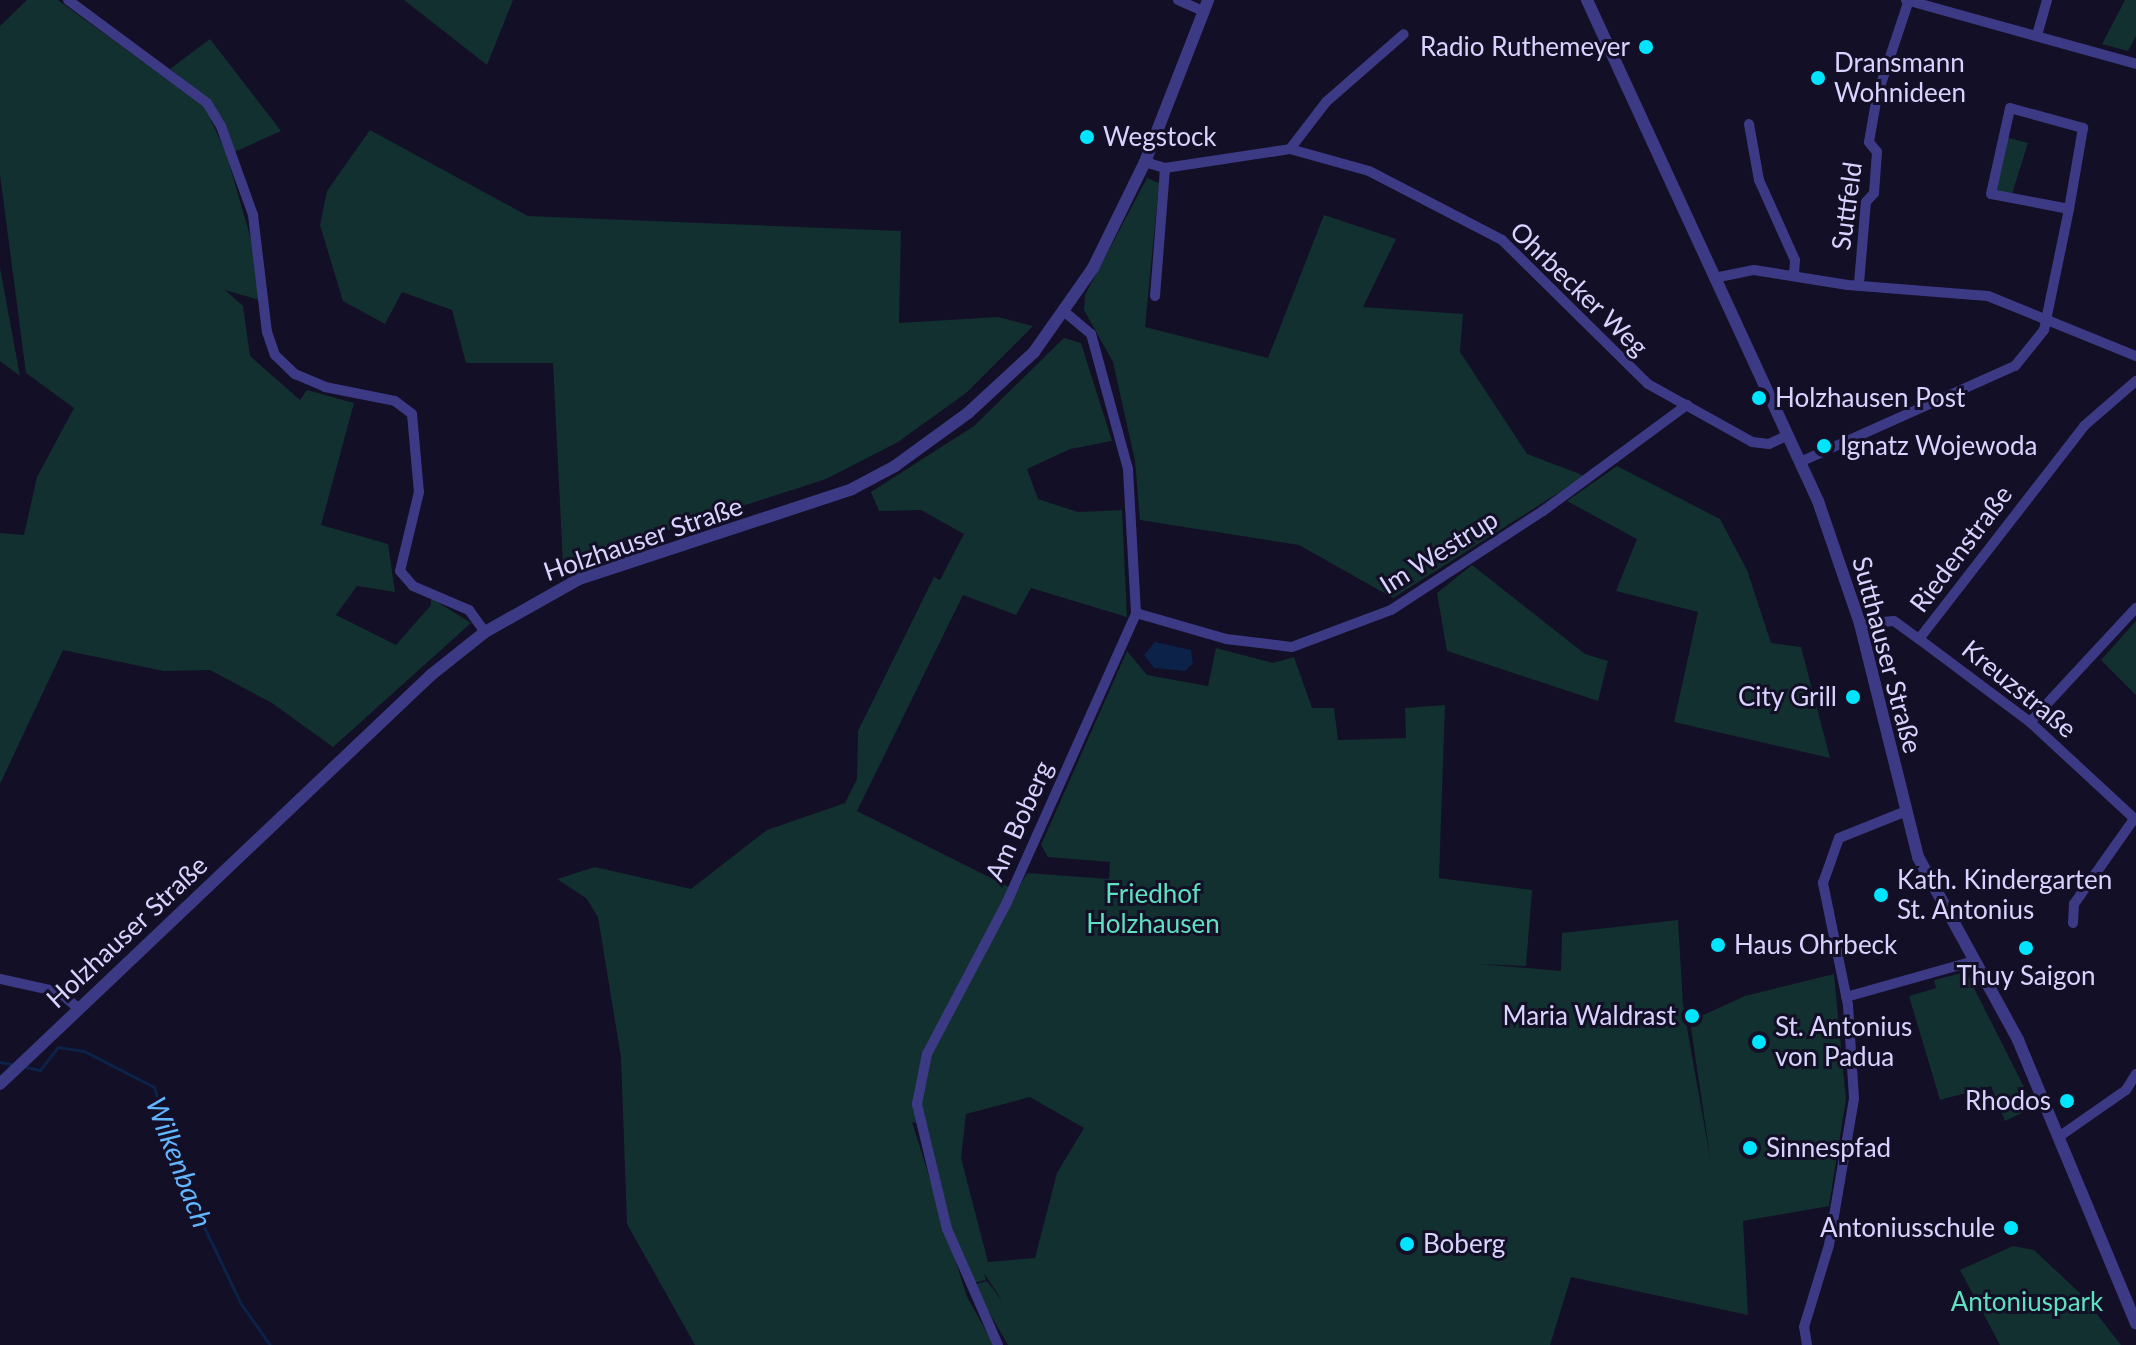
<!DOCTYPE html>
<html>
<head>
<meta charset="utf-8">
<style>
	body { margin:0 }
	#map { position:relative; width:2136px; height:1345px; overflow:hidden; background:#130f26; font-family:Lato,sans-serif }
	div>[style] { position:absolute }
	.green>* { inset:0; background:#12302f }
	.water>* { inset:0; background:#0c2248 }
	.stream>* { height:3px; margin:-1.5px; padding:0 1.5px; transform-origin:1.5px; border-radius:1.5px; background:#0c2248 }
	.minor>* { height:10px; margin:-5px; padding:0 5px; transform-origin:5px; border-radius:5px; background:#3d3a85 }
	.tertiary>* { height:12px; margin:-6px; padding:0 6px; transform-origin:6px; border-radius:6px; background:#3d3a85 }
	.dots>* { width:22px; height:22px; translate:-50% -50%; box-sizing:border-box; border:4px solid #130f26; border-radius:50% }
	span { translate:-50% -50%; white-space:nowrap; text-align:center; line-height:1.15; -webkit-text-stroke:6px #130f26; paint-order:stroke }
	.poi-label { font-size:26px; color:#d9d4ff }
	.right { translate:-100% -50%; text-align:right }
	.left { translate:0 -50%; text-align:left }
	.street-label { font-size:26px; color:#d9d4ff }
	.park-label { font-size:26px; color:#5fe0c0 }
	.water-label { font-size:28px; color:#62b6ff; font-style:italic }
</style>
</head>
<body>
<div id="map">
	<div class="green">
		<div style="clip-path:polygon(27px 0,58px 0,205px 107px,226px 153px,253px 246px,259px 300px,225px 290px,243px 306px,250px 356px,300px 400px,307px 390px,354px 403px,321px 525px,388px 544px,395px 592px,357px 586px,336px 615px,396px 645px,431px 605px,431px 598px,471px 623px,333px 747px,272px 703px,210px 670px,164px 671px,63px 650px,0 784px,0 533px,24px 535px,37px 477px,74px 408px,26px 373px,0 175px,0 26px)"></div>
		<div style="clip-path:polygon(404px 0,513px 0,487px 65px)"></div>
		<div style="clip-path:polygon(2125px 0,2136px 0,2136px 36px,2128px 51px,2102px 44px)"></div>
		<div style="clip-path:polygon(210px 39px,281px 131px,234px 152px,215px 107px,170px 69px)"></div>
		<div style="clip-path:polygon(370px 130px,528px 216px,901px 231px,899px 323px,998px 317px,1033px 326px,966px 393px,898px 442px,826px 479px,563px 564px,553px 363px,466px 363px,452px 310px,402px 292px,385px 324px,343px 301px,320px 225px,327px 191px)"></div>
		<div style="clip-path:polygon(2005px 137px,2028px 143px,2012px 194px,1995px 191px)"></div>
		<div style="clip-path:polygon(1147px 178px,1159px 183px,1145px 327px,1268px 358px,1324px 215px,1396px 239px,1363px 307px,1463px 314px,1460px 352px,1527px 454px,1585px 476px,1393px 598px,1299px 545px,1140px 520px,1135px 461px,1113px 362px,1084px 310px,1085px 295px)"></div>
		<div style="clip-path:polygon(0 268px,20px 376px,0 361px)"></div>
		<div style="clip-path:polygon(evenodd,1064px 338px,1081px 343px,1112px 441px,1070px 449px,1027px 469px,1038px 499px,1078px 512px,1122px 510px,1127px 617px,1031px 588px,1016px 615px,963px 595px,857px 811px,1017px 891px,1027px 873px,1109px 879px,1110px 862px,1048px 857px,1041px 845px,1127px 651px,1147px 675px,1208px 686px,1216px 648px,1273px 663px,1294px 657px,1312px 708px,1334px 708px,1338px 740px,1406px 738px,1405px 708px,1445px 705px,1439px 878px,1532px 890px,1526px 966px,1479px 964px,1561px 971px,1562px 933px,1678px 920px,1683px 1005px,1711px 1163px,1690px 1021px,1745px 996px,1834px 974px,1846px 1099px,1829px 1206px,1743px 1221px,1748px 1315px,1571px 1277px,1550px 1345px,1008px 1345px,973px 1285px,987px 1281px,1003px 1302px,984px 1273px,986px 1280px,973px 1283px,951px 1227px,927px 1126px,912px 1122px,967px 1297px,994px 1345px,695px 1345px,627px 1224px,621px 1057px,598px 917px,586px 898px,557px 879px,595px 867px,691px 889px,767px 830px,845px 803px,857px 779px,858px 731px,934px 577px,940px 580px,964px 534px,921px 510px,879px 511px,871px 492px,974px 426px,1064px 338px,1030px 1097px,1084px 1128px,1057px 1173px,1035px 1258px,988px 1262px,961px 1158px,966px 1114px,1030px 1097px)"></div>
		<div style="clip-path:polygon(1617px 466px,1720px 519px,1747px 570px,1771px 643px,1801px 647px,1830px 758px,1674px 722px,1698px 612px,1616px 591px,1637px 539px,1567px 501px)"></div>
		<div style="clip-path:polygon(1472px 565px,1585px 654px,1608px 661px,1598px 701px,1447px 651px,1437px 593px)"></div>
		<div style="clip-path:polygon(2136px 621px,2136px 695px,2101px 660px)"></div>
		<div style="clip-path:polygon(1966px 972px,2034px 1107px,2005px 1121px,1991px 1086px,1940px 1100px,1909px 996px,1936px 988px,1934px 980px)"></div>
		<div style="clip-path:polygon(2013px 1246px,2034px 1250px,2082px 1295px,2121px 1345px,2000px 1345px,1960px 1270px)"></div>
	</div>
	<div class="water">
		<div style="clip-path:polygon(1155px 642px,1191px 650px,1193px 663px,1185px 671px,1154px 668px,1144px 655px)"></div>
	</div>
	<div class="stream">
		<div style="left:0;top:1062px;width:15px;rotate:11deg"></div>
		<div style="left:26px;top:1067px;width:14px;rotate:12deg"></div>
		<div style="left:40px;top:1070px;width:29px;rotate:-52deg"></div>
		<div style="left:58px;top:1047px;width:26px;rotate:9deg"></div>
		<div style="left:84px;top:1051px;width:79px;rotate:27.2deg"></div>
		<div style="left:154px;top:1087px;width:100px;rotate:73.2deg"></div>
		<div style="left:183px;top:1183px;width:134px;rotate:64.4deg"></div>
		<div style="left:241px;top:1304px;width:50px;rotate:54.7deg"></div>
	</div>
	<div class="minor">
		<div style="left:68px;top:0;width:173px;rotate:36.5deg"></div>
		<div style="left:207px;top:103px;width:27px;rotate:59deg"></div>
		<div style="left:221px;top:126px;width:95px;rotate:70.2deg"></div>
		<div style="left:253px;top:215px;width:118px;rotate:83.2deg"></div>
		<div style="left:267px;top:332px;width:24px;rotate:71deg"></div>
		<div style="left:275px;top:355px;width:28px;rotate:44deg"></div>
		<div style="left:295px;top:374px;width:33px;rotate:23deg"></div>
		<div style="left:325px;top:387px;width:71px;rotate:11.3deg"></div>
		<div style="left:395px;top:401px;width:21px;rotate:37deg"></div>
		<div style="left:412px;top:414px;width:78px;rotate:84.9deg"></div>
		<div style="left:419px;top:492px;width:81px;rotate:103.5deg"></div>
		<div style="left:400px;top:571px;width:20px;rotate:49deg"></div>
		<div style="left:413px;top:586px;width:61px;rotate:23.2deg"></div>
		<div style="left:469px;top:610px;width:27px;rotate:54deg"></div>
		<div style="left:1178px;top:0;width:27px;rotate:24deg"></div>
		<div style="left:1906px;top:0;width:239px;rotate:15.5deg"></div>
		<div style="left:2037px;top:35px;width:36px;rotate:-74deg"></div>
		<div style="left:1749px;top:124px;width:57px;rotate:79.9deg"></div>
		<div style="left:1759px;top:180px;width:88px;rotate:65.8deg"></div>
		<div style="left:1795px;top:260px;width:14px;rotate:94deg"></div>
		<div style="left:1290px;top:149px;width:59px;rotate:-52.5deg"></div>
		<div style="left:1326px;top:102px;width:103px;rotate:-41.1deg"></div>
		<div style="left:1145px;top:162px;width:21px;rotate:17deg"></div>
		<div style="left:1165px;top:168px;width:126px;rotate:-8.6deg"></div>
		<div style="left:1290px;top:149px;width:82px;rotate:15.6deg"></div>
		<div style="left:1369px;top:171px;width:150px;rotate:27.4deg"></div>
		<div style="left:1502px;top:240px;width:205px;rotate:44.6deg"></div>
		<div style="left:1648px;top:384px;width:119px;rotate:29.1deg"></div>
		<div style="left:1752px;top:442px;width:17px;rotate:7deg"></div>
		<div style="left:1769px;top:444px;width:21px;rotate:-25deg"></div>
		<div style="left:1714px;top:278px;width:41px;rotate:-11.3deg"></div>
		<div style="left:1754px;top:270px;width:95px;rotate:9.1deg"></div>
		<div style="left:1848px;top:285px;width:140px;rotate:4.5deg"></div>
		<div style="left:1988px;top:296px;width:160px;rotate:22.1deg"></div>
		<div style="left:1859px;top:283px;width:81px;rotate:-85.1deg"></div>
		<div style="left:1866px;top:202px;width:12px;rotate:-48deg"></div>
		<div style="left:1874px;top:193px;width:41px;rotate:-85.8deg"></div>
		<div style="left:1877px;top:152px;width:13px;rotate:-129deg"></div>
		<div style="left:1869px;top:142px;width:47px;rotate:-80.1deg"></div>
		<div style="left:1877px;top:96px;width:101px;rotate:-71.6deg"></div>
		<div style="left:1155px;top:296px;width:128px;rotate:-85.5deg"></div>
		<div style="left:1800px;top:462px;width:235px;rotate:-24.1deg"></div>
		<div style="left:2015px;top:366px;width:46px;rotate:-51.1deg"></div>
		<div style="left:2044px;top:330px;width:124px;rotate:-78.3deg"></div>
		<div style="left:2069px;top:209px;width:79px;rotate:-169.1deg"></div>
		<div style="left:1991px;top:194px;width:88px;rotate:-77.5deg"></div>
		<div style="left:2010px;top:108px;width:76px;rotate:15.3deg"></div>
		<div style="left:2083px;top:128px;width:82px;rotate:99.8deg"></div>
		<div style="left:1136px;top:613px;width:94px;rotate:16.1deg"></div>
		<div style="left:1226px;top:639px;width:66px;rotate:6.9deg"></div>
		<div style="left:1292px;top:647px;width:106px;rotate:-20.5deg"></div>
		<div style="left:1391px;top:610px;width:181px;rotate:-33.1deg"></div>
		<div style="left:1543px;top:511px;width:179px;rotate:-36.4deg"></div>
		<div style="left:1860px;top:624px;width:34px;rotate:-5deg"></div>
		<div style="left:1894px;top:621px;width:31px;rotate:36deg"></div>
		<div style="left:1919px;top:639px;width:139px;rotate:36.8deg"></div>
		<div style="left:2030px;top:722px;width:144px;rotate:42.8deg"></div>
		<div style="left:1919px;top:639px;width:269px;rotate:-52.2deg"></div>
		<div style="left:2084px;top:426px;width:69px;rotate:-40.9deg"></div>
		<div style="left:2030px;top:722px;width:156px;rotate:-47.1deg"></div>
		<div style="left:2073px;top:923px;width:19px;rotate:-87deg"></div>
		<div style="left:2074px;top:904px;width:104px;rotate:-54.8deg"></div>
		<div style="left:0;top:979px;width:60px;rotate:12.4deg"></div>
		<div style="left:59px;top:992px;width:25px;rotate:40deg"></div>
		<div style="left:1846px;top:997px;width:133px;rotate:-15.7deg"></div>
		<div style="left:2060px;top:1136px;width:80px;rotate:-34.9deg"></div>
		<div style="left:2126px;top:1090px;width:19px;rotate:-58deg"></div>
		<div style="left:998px;top:1345px;width:127px;rotate:-113.7deg"></div>
		<div style="left:947px;top:1229px;width:129px;rotate:-103.5deg"></div>
		<div style="left:917px;top:1104px;width:51px;rotate:-78.7deg"></div>
		<div style="left:927px;top:1054px;width:172px;rotate:-62.2deg"></div>
		<div style="left:1007px;top:902px;width:316px;rotate:-65.9deg"></div>
		<div style="left:1136px;top:613px;width:144px;rotate:-93.2deg"></div>
		<div style="left:1128px;top:469px;width:140px;rotate:-105.3deg"></div>
		<div style="left:1091px;top:334px;width:34px;rotate:-140deg"></div>
		<div style="left:1807px;top:1345px;width:18px;rotate:-99deg"></div>
		<div style="left:1804px;top:1327px;width:86px;rotate:-73deg"></div>
		<div style="left:1829px;top:1245px;width:149px;rotate:-80.3deg"></div>
		<div style="left:1854px;top:1098px;width:93px;rotate:-93.7deg"></div>
		<div style="left:1848px;top:1005px;width:125px;rotate:-101.6deg"></div>
		<div style="left:1823px;top:883px;width:48px;rotate:-70.4deg"></div>
		<div style="left:1839px;top:838px;width:70px;rotate:-21.8deg"></div>
	</div>
	<div class="tertiary">
		<div style="left:1587px;top:0;width:552px;rotate:65.25deg"></div>
		<div style="left:1818px;top:501px;width:130px;rotate:71.1deg"></div>
		<div style="left:1860px;top:624px;width:240px;rotate:76deg"></div>
		<div style="left:1918px;top:857px;width:209px;rotate:61.3deg"></div>
		<div style="left:2018px;top:1040px;width:307px;rotate:67.4deg"></div>
		<div style="left:0;top:1084px;width:594px;rotate:-43.5deg"></div>
		<div style="left:431px;top:675px;width:69px;rotate:-38.5deg"></div>
		<div style="left:485px;top:632px;width:108px;rotate:-29.4deg"></div>
		<div style="left:579px;top:579px;width:287px;rotate:-18.2deg"></div>
		<div style="left:852px;top:489px;width:49px;rotate:-28.1deg"></div>
		<div style="left:895px;top:466px;width:90px;rotate:-36deg"></div>
		<div style="left:968px;top:413px;width:90px;rotate:-42.7deg"></div>
		<div style="left:1034px;top:352px;width:103px;rotate:-54.9deg"></div>
		<div style="left:1093px;top:268px;width:118px;rotate:-63.9deg"></div>
		<div style="left:1145px;top:162px;width:174px;rotate:-68.7deg"></div>
	</div>
	<div class="dots">
		<div style="left:1646px;top:47px;background:#00e5ff"></div>
		<div style="left:1818px;top:78px;background:#00e5ff"></div>
		<div style="left:1087px;top:137px;background:#00e5ff"></div>
		<div style="left:1759px;top:398px;background:#00e5ff"></div>
		<div style="left:1824px;top:446px;background:#00e5ff"></div>
		<div style="left:1853px;top:697px;background:#00e5ff"></div>
		<div style="left:1881px;top:895px;background:#00e5ff"></div>
		<div style="left:1718px;top:945px;background:#00e5ff"></div>
		<div style="left:2026px;top:948px;background:#00e5ff"></div>
		<div style="left:1692px;top:1016px;background:#00e5ff"></div>
		<div style="left:1759px;top:1042px;background:#00e5ff"></div>
		<div style="left:2067px;top:1101px;background:#00e5ff"></div>
		<div style="left:1750px;top:1148px;background:#00e5ff"></div>
		<div style="left:2011px;top:1228px;background:#00e5ff"></div>
		<div style="left:1407px;top:1244px;background:#00e5ff"></div>
	</div>
	<div class="poi-label">
		<span class="right" style="left:1630px;top:47px">Radio Ruthemeyer</span>
		<span class="left" style="left:1834px;top:78px">Dransmann<br>Wohnideen</span>
		<span class="left" style="left:1103px;top:137px">Wegstock</span>
		<span class="left" style="left:1775px;top:398px">Holzhausen Post</span>
		<span class="left" style="left:1840px;top:446px">Ignatz Wojewoda</span>
		<span class="right" style="left:1837px;top:697px">City Grill</span>
		<span class="left" style="left:1897px;top:895px">Kath. Kindergarten<br>St. Antonius</span>
		<span class="left" style="left:1734px;top:945px">Haus Ohrbeck</span>
		<span style="left:2026px;top:976px">Thuy Saigon</span>
		<span class="right" style="left:1676px;top:1016px">Maria Waldrast</span>
		<span class="left" style="left:1775px;top:1042px">St. Antonius<br>von Padua</span>
		<span class="right" style="left:2051px;top:1101px">Rhodos</span>
		<span class="left" style="left:1766px;top:1148px">Sinnespfad</span>
		<span class="right" style="left:1995px;top:1228px">Antoniusschule</span>
		<span class="left" style="left:1423px;top:1244px">Boberg</span>
	</div>
	<div class="street-label">
		<span style="left:1847px;top:206px;rotate:-82deg">Suttfeld</span>
		<span style="left:1579px;top:289px;rotate:44deg">Ohrbecker Weg</span>
		<span style="left:643px;top:539px;rotate:-19deg">Holzhauser Straße</span>
		<span style="left:1961px;top:549px;rotate:-53deg">Riedenstraße</span>
		<span style="left:1439px;top:552px;rotate:-32deg">Im Westrup</span>
		<span style="left:1887px;top:655px;rotate:75deg">Sutthauser Straße</span>
		<span style="left:2019px;top:689px;rotate:39deg">Kreuzstraße</span>
		<span style="left:1019px;top:821px;rotate:-66deg">Am Boberg</span>
		<span style="left:127px;top:932px;rotate:-43deg">Holzhauser Straße</span>
	</div>
	<div class="park-label">
		<span style="left:1153px;top:909px">Friedhof<br>Holzhausen</span>
		<span style="left:2027px;top:1302px">Antoniuspark</span>
	</div>
	<div class="water-label">
		<span style="left:180px;top:1162px;rotate:69deg">Wilkenbach</span>
	</div>
</div>
</body>
</html>
